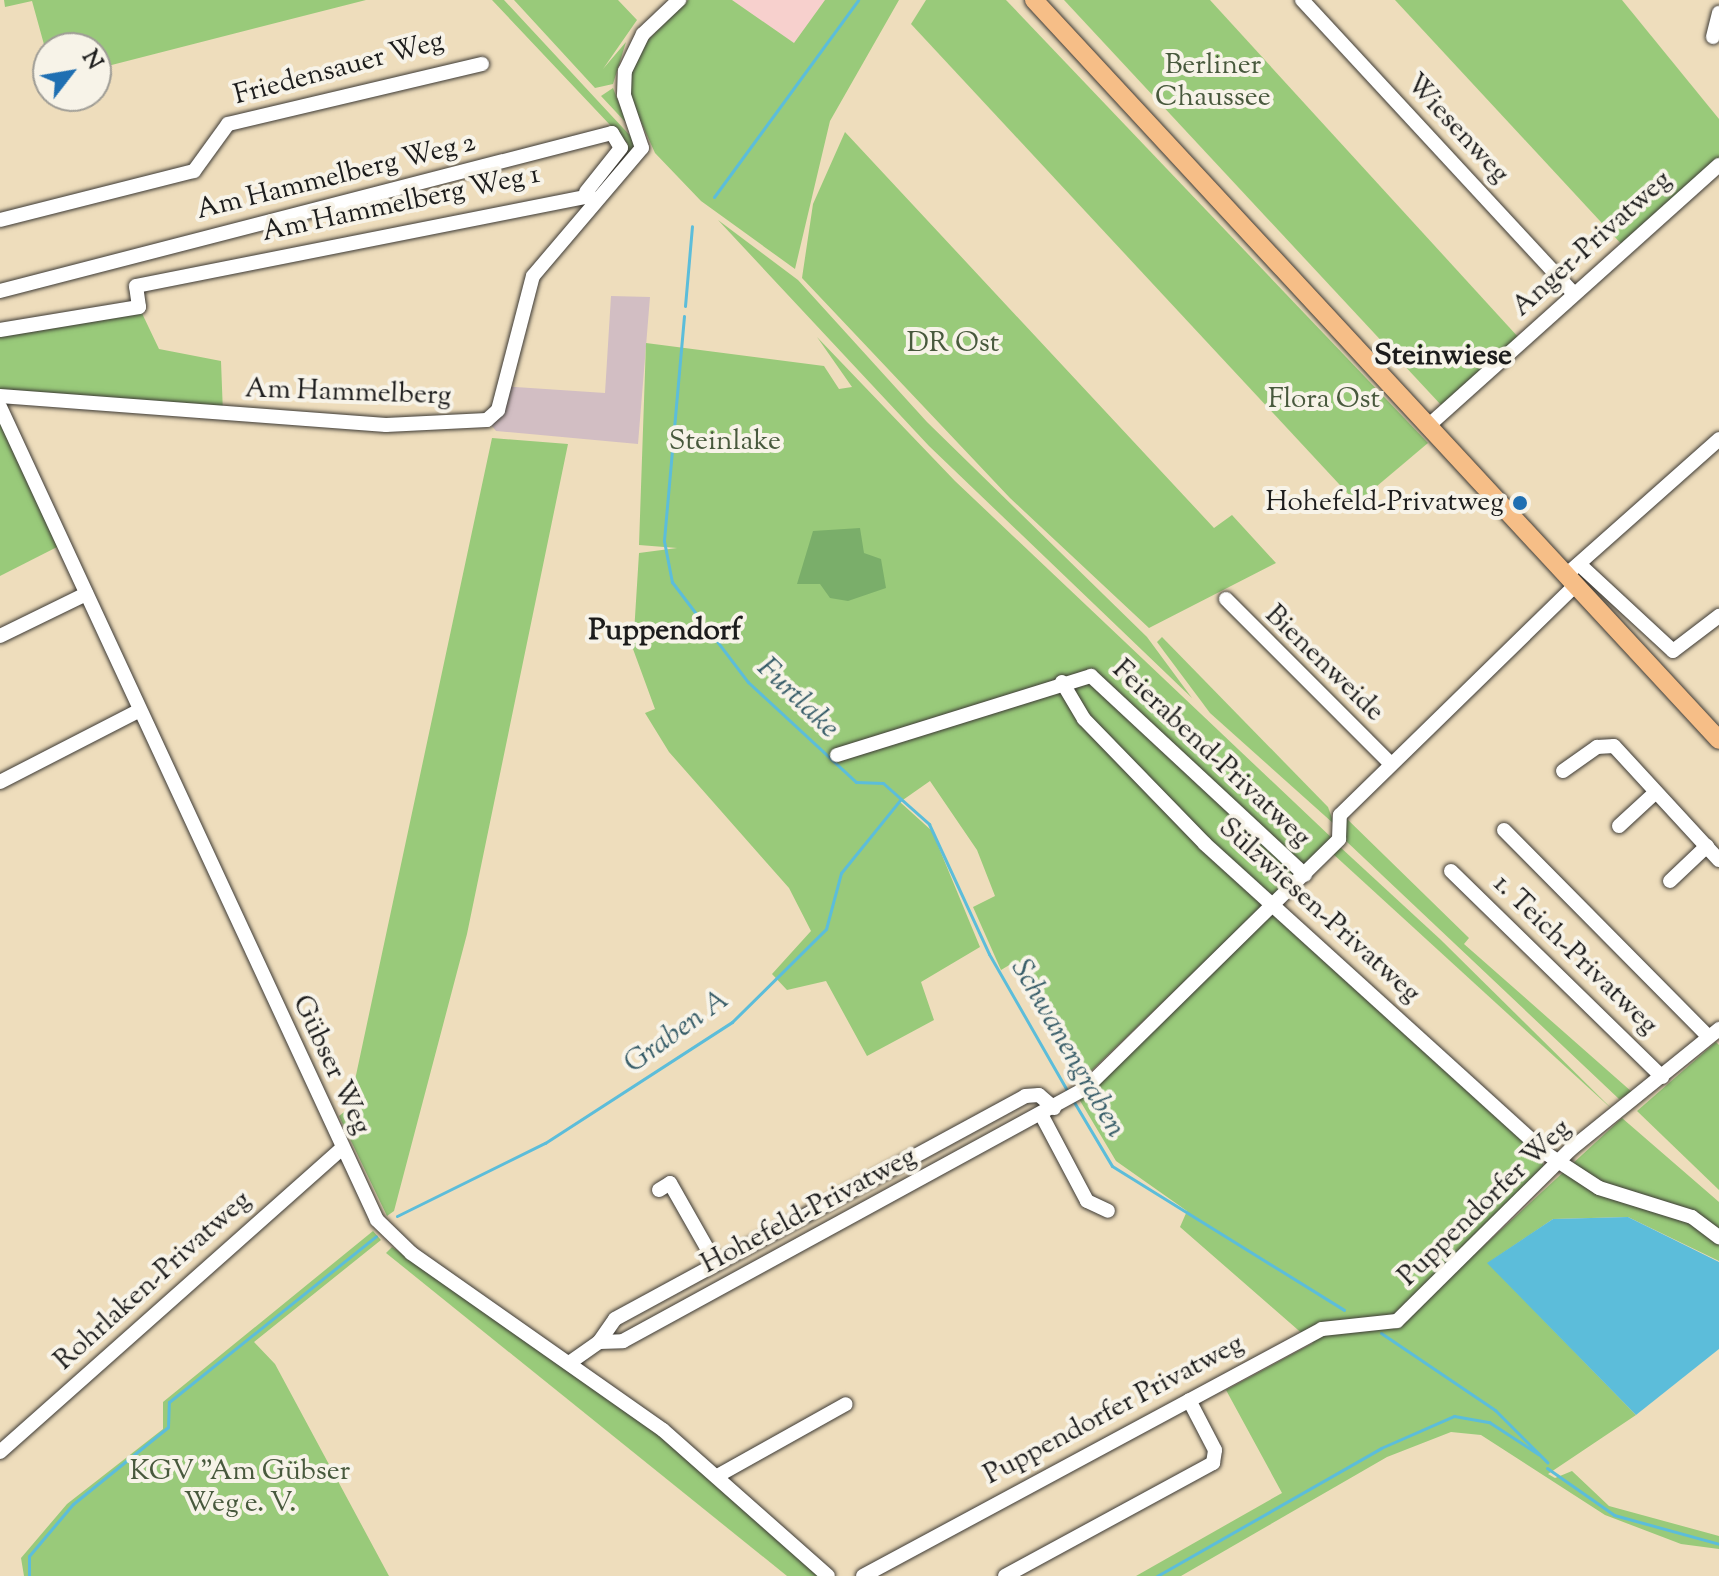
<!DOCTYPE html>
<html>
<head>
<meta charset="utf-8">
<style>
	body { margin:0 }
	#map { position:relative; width:1719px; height:1576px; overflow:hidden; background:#eeddbc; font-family:"Sorts Mill Goudy",serif }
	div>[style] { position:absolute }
	.built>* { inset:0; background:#f7d0cd }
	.industrial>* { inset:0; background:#d2bec3 }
	.green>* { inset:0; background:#99ca7a }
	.forest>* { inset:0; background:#7aae6a }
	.water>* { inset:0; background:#5cbdda }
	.stream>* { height:3px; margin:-1.5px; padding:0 1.5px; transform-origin:1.5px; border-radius:1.5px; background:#5cbdda }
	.roads { filter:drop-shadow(0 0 2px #3c3934) drop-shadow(0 0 2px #3c3934) }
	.minor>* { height:14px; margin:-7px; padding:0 7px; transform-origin:7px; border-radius:7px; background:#fff }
	.major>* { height:18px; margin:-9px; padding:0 9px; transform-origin:9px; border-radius:9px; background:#f6be87 }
	.dots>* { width:22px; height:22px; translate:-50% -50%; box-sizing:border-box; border:4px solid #f7f3e8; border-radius:50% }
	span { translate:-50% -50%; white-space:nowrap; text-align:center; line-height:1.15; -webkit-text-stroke:8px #f7f3e8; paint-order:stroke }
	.park-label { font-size:28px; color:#48593d }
	.street-label { font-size:28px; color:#1c1c1c }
	.poi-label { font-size:28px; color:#1c1c1c }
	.right { translate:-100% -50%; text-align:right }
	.neighbourhood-label { font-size:30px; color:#1c1c1c; font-weight:700 }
	.water-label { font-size:30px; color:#365c68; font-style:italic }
	.north { position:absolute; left:32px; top:32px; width:80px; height:80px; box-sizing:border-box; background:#f7f3e8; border:2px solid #9f9d96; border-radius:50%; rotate:59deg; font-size:22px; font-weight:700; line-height:32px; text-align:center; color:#1c1c1c }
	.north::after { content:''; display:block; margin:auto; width:28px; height:36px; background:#1f6fb2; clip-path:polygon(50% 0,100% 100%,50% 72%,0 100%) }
</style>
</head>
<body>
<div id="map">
	<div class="built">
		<div style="clip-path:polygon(732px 0,825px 0,794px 44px)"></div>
	</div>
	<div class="industrial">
		<div style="clip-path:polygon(611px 296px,650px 297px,638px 444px,496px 431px,487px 420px,502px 386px,605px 393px)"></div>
	</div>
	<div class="green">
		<div style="clip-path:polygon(4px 0,366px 0,96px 69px,96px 48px,48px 48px,48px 59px,32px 1px,5px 7px)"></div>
		<div style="clip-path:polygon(492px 0,504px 0,636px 142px,634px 152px,597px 191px,628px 144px)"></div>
		<div style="clip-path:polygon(514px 0,618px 0,637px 20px,603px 69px,626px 42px,613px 84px,595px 88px)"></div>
		<div style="clip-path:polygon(688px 0,732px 0,794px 43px,825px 0,899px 0,830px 121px,795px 269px,701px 201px,655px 153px,632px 102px,629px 80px,641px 47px)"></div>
		<div style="clip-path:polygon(926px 0,1006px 0,1428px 443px,1364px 497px,1352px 498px,911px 24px)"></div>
		<div style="clip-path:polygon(1064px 0,1210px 0,1519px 338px,1442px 406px)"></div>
		<div style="clip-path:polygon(1395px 0,1622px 0,1719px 119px,1719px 165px,1625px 248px)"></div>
		<div style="clip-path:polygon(613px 88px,620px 106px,630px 127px,601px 96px)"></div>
		<div style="clip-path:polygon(845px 132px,1214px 528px,1232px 515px,1276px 563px,1149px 628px,1010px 498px,802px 278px,813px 204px)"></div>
		<div style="clip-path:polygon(718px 220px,798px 280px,927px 422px,1147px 637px,1192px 698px,929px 446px)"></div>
		<div style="clip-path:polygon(139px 307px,159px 349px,221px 361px,223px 414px,0 396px,0 330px)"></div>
		<div style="clip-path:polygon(817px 337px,955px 481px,1333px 839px,1091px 1071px,1067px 1053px,1011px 964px,1001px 970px,973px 907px,995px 896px,977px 850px,930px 781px,900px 802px,932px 831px,980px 947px,921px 982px,934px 1020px,867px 1056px,826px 981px,787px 990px,772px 974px,811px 931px,789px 888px,669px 752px,645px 713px,655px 709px,633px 649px,639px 553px,677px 548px,639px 545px,646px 343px,824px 366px,839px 389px,852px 387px)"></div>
		<div style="clip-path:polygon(0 422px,59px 546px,0 576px)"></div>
		<div style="clip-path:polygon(492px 438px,568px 444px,467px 934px,394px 1211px,387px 1216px,339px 1116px,349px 1108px)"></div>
		<div style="clip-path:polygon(1162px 637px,1328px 807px,1334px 824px,1210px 713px,1157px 642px)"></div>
		<div style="clip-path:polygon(1344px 816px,1469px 938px,1464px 944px,1632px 1092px,1619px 1099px,1346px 841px)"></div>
		<div style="clip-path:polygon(1339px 846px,1441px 940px,1614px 1111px,1332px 853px)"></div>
		<div style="clip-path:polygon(1272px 914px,1541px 1157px,1545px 1170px,1477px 1252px,1622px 1118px,1719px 1202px,1719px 1261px,1628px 1217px,1553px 1219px,1488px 1263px,1636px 1415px,1548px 1474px,1555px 1478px,1572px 1471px,1609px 1506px,1719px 1536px,1719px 1549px,1681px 1544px,1605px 1515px,1481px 1435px,1451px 1432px,1387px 1457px,1181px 1576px,1136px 1576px,1282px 1493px,1226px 1390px,1313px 1343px,1180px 1227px,1187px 1211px,1116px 1161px,1079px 1099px)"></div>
		<div style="clip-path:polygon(1716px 1042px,1719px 1045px,1719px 1190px,1637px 1111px)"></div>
		<div style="clip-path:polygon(373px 1231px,381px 1240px,254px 1342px,275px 1364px,389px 1576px,24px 1576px,21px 1558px,67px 1504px,163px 1429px,163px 1402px)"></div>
		<div style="clip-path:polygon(392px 1247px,628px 1409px,820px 1576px,787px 1576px,386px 1253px)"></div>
	</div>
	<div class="forest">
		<div style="clip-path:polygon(860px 528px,864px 553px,881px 559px,886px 588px,848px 601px,830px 598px,820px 584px,797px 584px,813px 531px)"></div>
	</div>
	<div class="water">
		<div style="clip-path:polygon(1628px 1217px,1719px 1262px,1719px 1349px,1636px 1415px,1487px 1263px,1553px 1219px)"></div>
	</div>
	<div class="stream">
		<div style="left:714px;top:197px;width:244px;rotate:-53.8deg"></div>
		<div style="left:685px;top:306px;width:80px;rotate:-85deg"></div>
		<div style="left:684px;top:316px;width:226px;rotate:95.1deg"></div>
		<div style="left:664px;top:541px;width:42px;rotate:79deg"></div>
		<div style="left:672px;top:582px;width:126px;rotate:52.8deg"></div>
		<div style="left:748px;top:682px;width:147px;rotate:42.8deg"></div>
		<div style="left:856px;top:782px;width:27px;rotate:2deg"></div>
		<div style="left:883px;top:783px;width:62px;rotate:41.7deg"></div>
		<div style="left:929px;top:824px;width:143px;rotate:65.2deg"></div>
		<div style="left:989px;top:954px;width:159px;rotate:60.2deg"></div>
		<div style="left:1074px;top:1102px;width:74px;rotate:59.3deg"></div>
		<div style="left:1112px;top:1166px;width:273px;rotate:31.8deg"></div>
		<div style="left:397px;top:1216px;width:165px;rotate:-26.3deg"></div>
		<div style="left:545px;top:1143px;width:223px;rotate:-32.9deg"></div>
		<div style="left:732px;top:1022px;width:132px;rotate:-44.7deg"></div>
		<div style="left:826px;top:929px;width:58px;rotate:-75deg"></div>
		<div style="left:841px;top:873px;width:95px;rotate:-51deg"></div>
		<div style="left:1381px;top:1333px;width:138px;rotate:34deg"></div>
		<div style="left:1495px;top:1410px;width:74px;rotate:45deg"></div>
		<div style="left:1547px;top:1468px;width:82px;rotate:35deg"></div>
		<div style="left:1614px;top:1515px;width:109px;rotate:15.4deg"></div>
		<div style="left:29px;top:1576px;width:20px;rotate:-90deg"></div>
		<div style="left:29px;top:1556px;width:68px;rotate:-49.8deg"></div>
		<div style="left:73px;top:1504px;width:122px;rotate:-39deg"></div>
		<div style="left:168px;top:1427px;width:25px;rotate:-88deg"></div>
		<div style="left:169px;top:1402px;width:265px;rotate:-38.7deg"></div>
		<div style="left:1157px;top:1576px;width:258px;rotate:-29.7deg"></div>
		<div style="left:1381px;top:1448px;width:80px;rotate:-23.7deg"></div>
		<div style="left:1454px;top:1416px;width:36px;rotate:10deg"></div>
		<div style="left:1489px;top:1422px;width:59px;rotate:33.1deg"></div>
	</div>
	<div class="roads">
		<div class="minor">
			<div style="left:1302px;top:0;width:399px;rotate:47.2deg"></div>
			<div style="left:1713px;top:37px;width:25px;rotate:-76deg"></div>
			<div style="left:0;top:220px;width:200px;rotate:-14.2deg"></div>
			<div style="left:194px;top:171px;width:58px;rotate:-54.1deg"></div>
			<div style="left:228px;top:124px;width:261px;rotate:-13.3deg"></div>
			<div style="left:0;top:291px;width:632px;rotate:-14.48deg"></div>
			<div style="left:612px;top:133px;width:17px;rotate:59deg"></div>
			<div style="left:621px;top:148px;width:56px;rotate:128.5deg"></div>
			<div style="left:0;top:330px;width:141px;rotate:-9.4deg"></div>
			<div style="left:139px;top:307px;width:21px;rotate:-98deg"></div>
			<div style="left:136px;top:286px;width:463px;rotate:-11.2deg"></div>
			<div style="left:0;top:396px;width:387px;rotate:4.3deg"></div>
			<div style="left:386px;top:425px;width:101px;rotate:-2.8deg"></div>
			<div style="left:487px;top:420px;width:15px;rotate:-42deg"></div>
			<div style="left:498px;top:410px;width:138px;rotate:-75.4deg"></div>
			<div style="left:533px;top:276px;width:168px;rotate:-49.6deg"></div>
			<div style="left:642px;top:148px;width:56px;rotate:-108.8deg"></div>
			<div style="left:624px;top:95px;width:24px;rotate:-88deg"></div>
			<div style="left:625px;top:71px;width:41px;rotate:-64.1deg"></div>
			<div style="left:643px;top:34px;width:50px;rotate:-43.4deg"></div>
			<div style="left:0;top:407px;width:896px;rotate:65.12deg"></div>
			<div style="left:377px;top:1220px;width:47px;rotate:44.1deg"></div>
			<div style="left:411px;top:1253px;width:308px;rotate:35.1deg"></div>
			<div style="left:663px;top:1430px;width:220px;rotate:41.5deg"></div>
			<div style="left:1428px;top:426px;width:391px;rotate:-41.9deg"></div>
			<div style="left:1579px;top:564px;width:128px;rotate:42.8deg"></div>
			<div style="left:1673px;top:651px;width:58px;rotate:-37.3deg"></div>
			<div style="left:1566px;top:575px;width:205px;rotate:-41.6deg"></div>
			<div style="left:1226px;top:599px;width:233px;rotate:45deg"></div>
			<div style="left:0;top:636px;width:96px;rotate:-26deg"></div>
			<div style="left:1062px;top:682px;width:43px;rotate:59.3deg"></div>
			<div style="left:1084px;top:719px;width:174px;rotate:45.9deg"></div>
			<div style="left:1205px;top:844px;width:462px;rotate:42.2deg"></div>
			<div style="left:1547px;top:1154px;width:62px;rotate:33.2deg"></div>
			<div style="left:1599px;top:1188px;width:97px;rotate:17.3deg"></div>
			<div style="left:1692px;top:1217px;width:34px;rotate:37deg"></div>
			<div style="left:837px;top:755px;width:266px;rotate:-17.3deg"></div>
			<div style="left:1091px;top:676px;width:292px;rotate:42.9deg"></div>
			<div style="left:1563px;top:771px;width:42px;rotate:-35.2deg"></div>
			<div style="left:1597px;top:747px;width:17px;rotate:-3deg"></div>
			<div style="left:1614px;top:746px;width:155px;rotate:47.4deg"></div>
			<div style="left:0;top:782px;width:157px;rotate:-27.2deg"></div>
			<div style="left:1619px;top:826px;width:50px;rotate:-42.6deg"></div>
			<div style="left:1504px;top:830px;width:291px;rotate:45.3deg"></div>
			<div style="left:1451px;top:871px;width:295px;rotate:44.3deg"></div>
			<div style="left:1670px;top:881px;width:51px;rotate:-43.4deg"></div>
			<div style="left:1042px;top:1116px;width:96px;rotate:62.1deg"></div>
			<div style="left:1087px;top:1201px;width:23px;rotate:25deg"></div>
			<div style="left:659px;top:1190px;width:13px;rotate:-32deg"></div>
			<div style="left:670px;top:1183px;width:93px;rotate:60.4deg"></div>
			<div style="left:599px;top:1342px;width:28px;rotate:-55deg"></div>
			<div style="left:615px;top:1319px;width:467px;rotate:-28.5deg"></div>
			<div style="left:1025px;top:1096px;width:14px;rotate:-4deg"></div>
			<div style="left:1039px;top:1095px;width:20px;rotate:41deg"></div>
			<div style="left:572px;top:1361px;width:33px;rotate:-35deg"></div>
			<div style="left:599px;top:1342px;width:24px;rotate:-2deg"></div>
			<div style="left:623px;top:1341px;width:528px;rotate:-28.65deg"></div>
			<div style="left:1086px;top:1088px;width:355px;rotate:-44.5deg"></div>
			<div style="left:1339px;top:839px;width:24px;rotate:-88deg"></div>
			<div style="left:1340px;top:815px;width:330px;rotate:-44.3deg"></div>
			<div style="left:0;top:1452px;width:456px;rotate:-41.6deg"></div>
			<div style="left:719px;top:1475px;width:145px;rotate:-29.2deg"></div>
			<div style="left:863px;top:1576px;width:521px;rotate:-28.29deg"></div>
			<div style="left:1322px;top:1329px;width:75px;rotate:-6.1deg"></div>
			<div style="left:1397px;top:1321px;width:245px;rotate:-44.7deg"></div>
			<div style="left:1571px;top:1149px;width:191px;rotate:-39deg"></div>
			<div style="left:1005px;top:1576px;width:237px;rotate:-28.5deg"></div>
			<div style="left:1213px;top:1463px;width:13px;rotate:-81deg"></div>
			<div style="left:1215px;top:1450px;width:56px;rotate:-117.5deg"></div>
		</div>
		<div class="major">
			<div style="left:1034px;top:0;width:1008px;rotate:47.21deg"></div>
		</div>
	</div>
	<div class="dots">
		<div style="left:1520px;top:503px;background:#1f6fb2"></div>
	</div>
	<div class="park-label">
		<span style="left:1213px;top:82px">Berliner<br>Chaussee</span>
		<span style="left:953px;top:344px">DR Ost</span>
		<span style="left:1324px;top:400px">Flora Ost</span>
		<span style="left:725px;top:442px">Steinlake</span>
		<span style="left:240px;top:1488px">KGV "Am Gübser<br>Weg e. V.</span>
	</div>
	<div class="street-label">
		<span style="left:339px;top:69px;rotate:-15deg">Friedensauer Weg</span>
		<span style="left:1457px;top:129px;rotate:47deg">Wiesenweg</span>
		<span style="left:336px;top:177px;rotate:-14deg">Am Hammelberg Weg 2</span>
		<span style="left:401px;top:204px;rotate:-12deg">Am Hammelberg Weg 1</span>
		<span style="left:1592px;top:244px;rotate:-42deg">Anger-Privatweg</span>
		<span style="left:348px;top:393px;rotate:2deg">Am Hammelberg</span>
		<span style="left:1324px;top:664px;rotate:44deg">Bienenweide</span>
		<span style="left:1211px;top:754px;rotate:43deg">Feierabend-Privatweg</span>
		<span style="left:1319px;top:911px;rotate:42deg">Sülzwiesen-Privatweg</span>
		<span style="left:1575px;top:955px;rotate:44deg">1. Teich-Privatweg</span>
		<span style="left:331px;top:1065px;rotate:65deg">Gübser Weg</span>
		<span style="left:1485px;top:1203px;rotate:-44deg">Puppendorfer Weg</span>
		<span style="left:809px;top:1211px;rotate:-28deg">Hohefeld-Privatweg</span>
		<span style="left:153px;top:1281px;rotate:-42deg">Rohrlaken-Privatweg</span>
		<span style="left:1114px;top:1410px;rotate:-28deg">Puppendorfer Privatweg</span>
	</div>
	<div class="poi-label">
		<span class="right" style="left:1504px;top:503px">Hohefeld-Privatweg</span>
	</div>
	<div class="neighbourhood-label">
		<span style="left:1443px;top:357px">Steinwiese</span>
		<span style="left:665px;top:632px">Puppendorf</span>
	</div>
	<div class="water-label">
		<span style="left:797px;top:699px;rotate:44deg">Furtlake</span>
		<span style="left:677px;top:1033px;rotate:-36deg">Graben A</span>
		<span style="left:1067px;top:1049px;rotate:60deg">Schwanengraben</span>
	</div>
	<div class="north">N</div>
</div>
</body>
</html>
